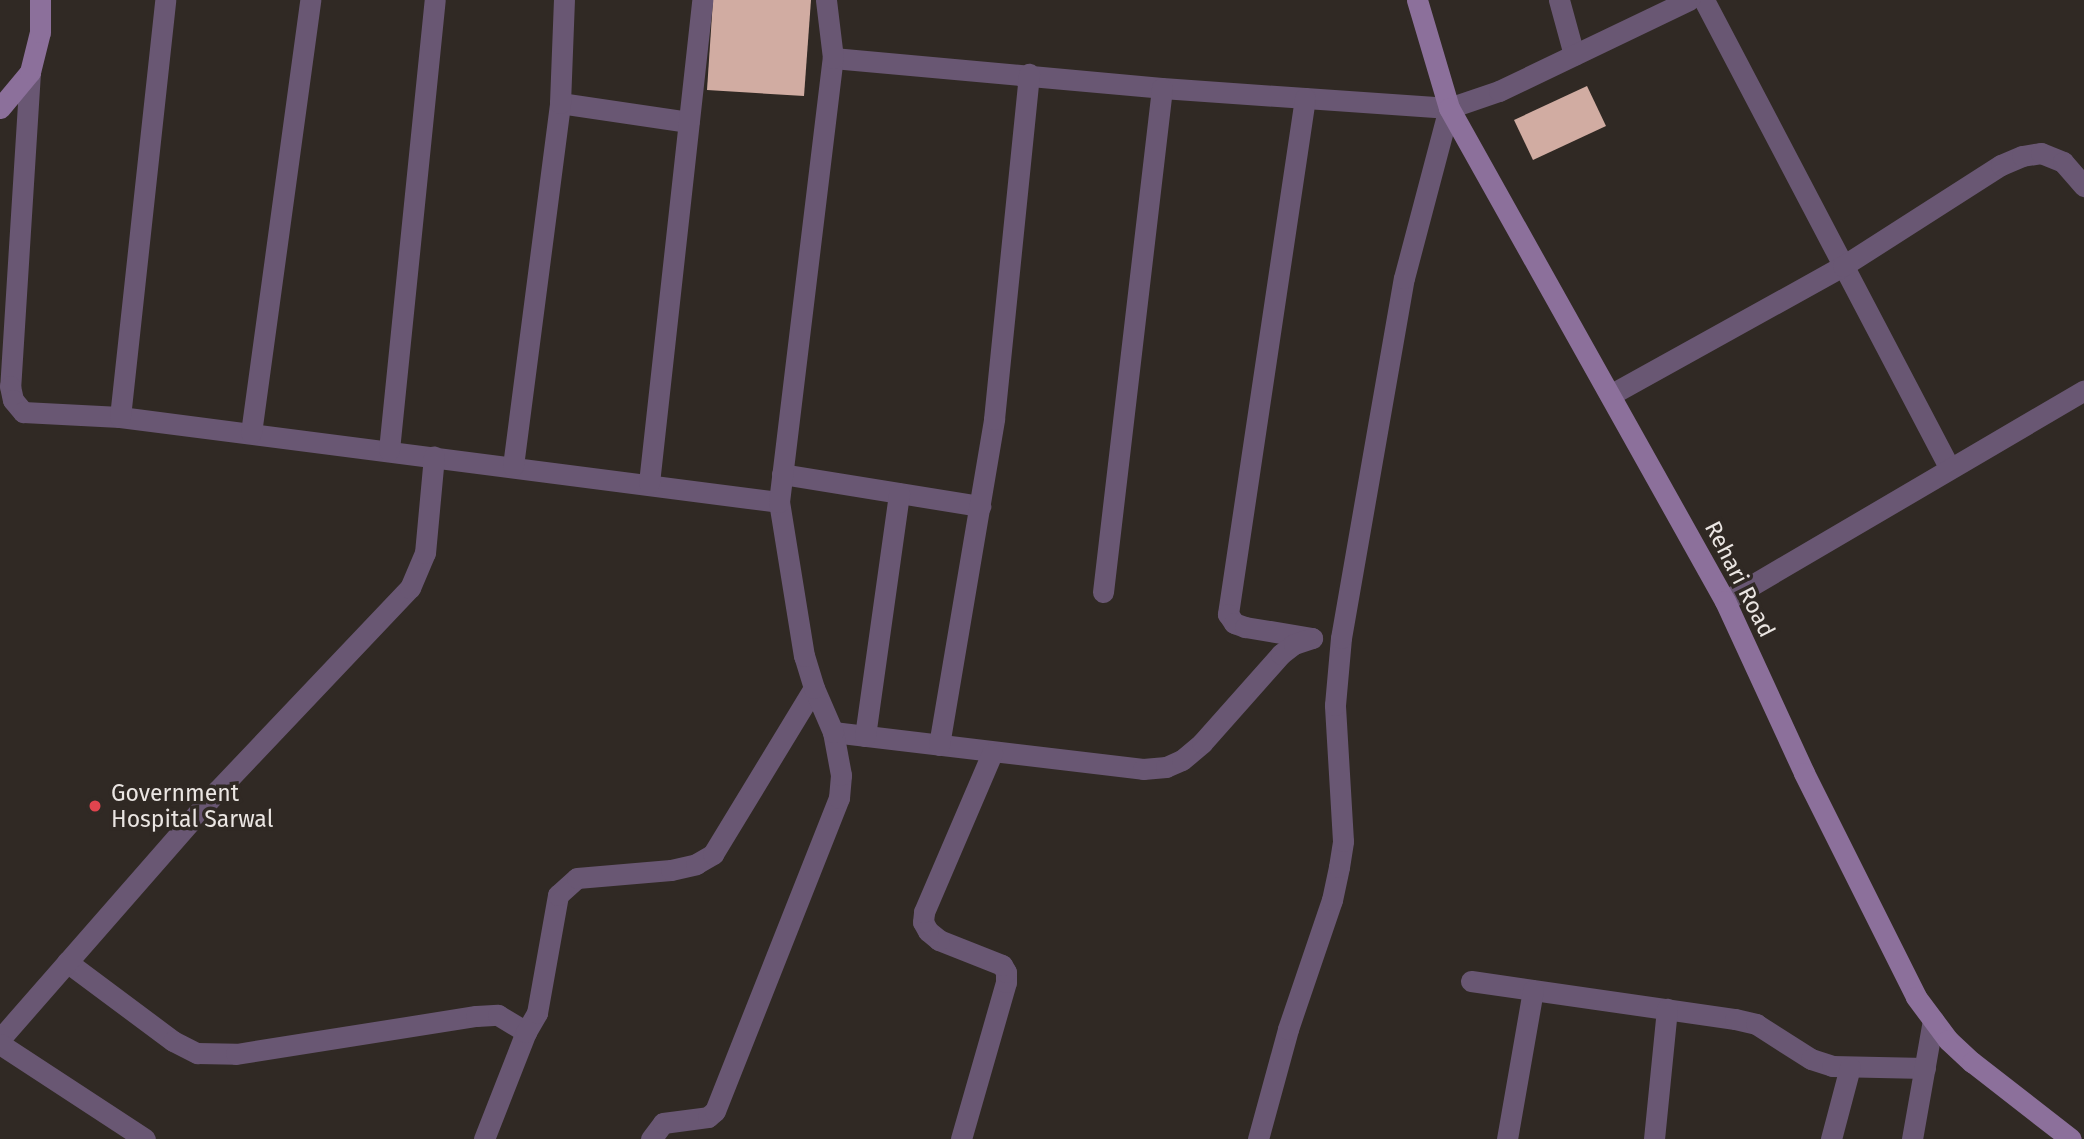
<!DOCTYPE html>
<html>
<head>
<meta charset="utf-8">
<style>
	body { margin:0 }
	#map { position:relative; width:2084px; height:1139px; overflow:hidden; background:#302924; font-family:"Fira Sans",sans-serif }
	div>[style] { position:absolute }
	.building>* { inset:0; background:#d1aca2 }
	.street>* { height:21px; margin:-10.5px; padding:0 10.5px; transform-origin:10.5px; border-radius:10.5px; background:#695773 }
	.secondary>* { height:21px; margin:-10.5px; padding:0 10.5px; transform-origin:10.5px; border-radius:10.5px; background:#8c709b }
	.dots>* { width:19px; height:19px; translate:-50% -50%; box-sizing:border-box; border:4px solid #302924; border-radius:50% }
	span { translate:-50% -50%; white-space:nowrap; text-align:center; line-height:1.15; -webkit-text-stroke:7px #302924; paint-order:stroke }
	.street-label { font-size:23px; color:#ebe6e3 }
	.poi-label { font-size:23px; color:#ebe6e3 }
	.left { translate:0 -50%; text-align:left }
</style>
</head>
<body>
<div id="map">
	<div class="building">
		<div style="clip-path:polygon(713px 0,811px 0,804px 96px,707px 90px)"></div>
		<div style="clip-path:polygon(1587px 86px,1606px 126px,1533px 160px,1514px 120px)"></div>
	</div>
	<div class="street">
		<div style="left:1559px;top:0;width:57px;rotate:74.7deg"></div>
		<div style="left:1704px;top:0;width:527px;rotate:62.32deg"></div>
		<div style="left:833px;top:58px;width:330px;rotate:5.2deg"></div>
		<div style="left:1162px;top:88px;width:288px;rotate:4deg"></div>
		<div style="left:1449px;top:108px;width:53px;rotate:-18.8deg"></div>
		<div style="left:1499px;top:91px;width:211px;rotate:-25.6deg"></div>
		<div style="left:30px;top:72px;width:315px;rotate:93.6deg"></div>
		<div style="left:10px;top:386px;width:14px;rotate:78deg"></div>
		<div style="left:13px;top:400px;width:16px;rotate:50deg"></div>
		<div style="left:23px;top:412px;width:97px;rotate:3deg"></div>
		<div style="left:120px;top:417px;width:664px;rotate:7.35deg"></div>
		<div style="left:1305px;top:98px;width:522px;rotate:98.49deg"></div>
		<div style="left:1228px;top:614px;width:11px;rotate:56deg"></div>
		<div style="left:1234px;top:623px;width:12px;rotate:20deg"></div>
		<div style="left:1245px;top:627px;width:68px;rotate:9.3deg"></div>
		<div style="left:560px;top:103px;width:130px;rotate:8.4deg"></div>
		<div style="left:1610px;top:395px;width:266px;rotate:-29deg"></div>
		<div style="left:1843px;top:266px;width:188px;rotate:-32.6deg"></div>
		<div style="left:2001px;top:165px;width:23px;rotate:-23deg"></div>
		<div style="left:2022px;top:156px;width:19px;rotate:-9deg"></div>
		<div style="left:2041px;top:153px;width:24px;rotate:22deg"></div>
		<div style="left:2063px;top:162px;width:32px;rotate:49deg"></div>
		<div style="left:120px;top:417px;width:419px;rotate:-83.8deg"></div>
		<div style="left:251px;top:433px;width:437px;rotate:-82.2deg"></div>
		<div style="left:389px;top:450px;width:452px;rotate:-84.2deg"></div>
		<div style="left:513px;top:466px;width:366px;rotate:-82.6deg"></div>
		<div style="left:560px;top:103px;width:103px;rotate:-87.8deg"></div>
		<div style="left:782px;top:474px;width:201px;rotate:9.2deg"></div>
		<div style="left:649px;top:483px;width:486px;rotate:-83.7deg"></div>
		<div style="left:1103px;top:592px;width:507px;rotate:-83.32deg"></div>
		<div style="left:1725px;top:601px;width:416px;rotate:-30.4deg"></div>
		<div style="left:833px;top:732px;width:312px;rotate:6.8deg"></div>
		<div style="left:1143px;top:769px;width:23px;rotate:-5deg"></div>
		<div style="left:1166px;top:767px;width:17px;rotate:-24deg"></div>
		<div style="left:1182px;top:760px;width:26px;rotate:-40deg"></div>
		<div style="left:1202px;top:743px;width:119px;rotate:-48.4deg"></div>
		<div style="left:1281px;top:654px;width:16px;rotate:-38deg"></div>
		<div style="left:1294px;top:644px;width:19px;rotate:-18deg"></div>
		<div style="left:865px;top:736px;width:245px;rotate:-82deg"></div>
		<div style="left:939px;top:745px;width:331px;rotate:-80.4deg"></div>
		<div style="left:994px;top:419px;width:347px;rotate:-84.2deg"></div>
		<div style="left:67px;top:962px;width:132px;rotate:36.7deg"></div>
		<div style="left:173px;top:1041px;width:27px;rotate:27deg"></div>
		<div style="left:197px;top:1053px;width:39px;rotate:1deg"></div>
		<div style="left:236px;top:1054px;width:243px;rotate:-9deg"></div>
		<div style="left:476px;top:1016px;width:22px;rotate:-3deg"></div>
		<div style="left:498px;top:1015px;width:33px;rotate:31deg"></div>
		<div style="left:1471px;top:981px;width:267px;rotate:8.2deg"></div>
		<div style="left:1735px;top:1019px;width:22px;rotate:13deg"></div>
		<div style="left:1756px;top:1024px;width:65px;rotate:32.5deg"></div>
		<div style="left:1811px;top:1059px;width:22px;rotate:18deg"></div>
		<div style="left:1832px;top:1066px;width:93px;rotate:1.2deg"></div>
		<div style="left:0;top:1039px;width:331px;rotate:-48.8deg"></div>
		<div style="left:218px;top:790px;width:279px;rotate:-46.5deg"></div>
		<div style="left:410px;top:588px;width:38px;rotate:-67deg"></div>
		<div style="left:425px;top:553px;width:97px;rotate:-84.7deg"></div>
		<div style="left:0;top:1044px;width:173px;rotate:33.2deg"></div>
		<div style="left:484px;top:1139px;width:115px;rotate:-68.6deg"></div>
		<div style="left:526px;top:1032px;width:22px;rotate:-60deg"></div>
		<div style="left:537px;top:1013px;width:120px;rotate:-79.9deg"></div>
		<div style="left:558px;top:895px;width:25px;rotate:-42deg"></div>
		<div style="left:577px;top:878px;width:94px;rotate:-4.9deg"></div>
		<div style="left:671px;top:870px;width:26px;rotate:-13deg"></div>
		<div style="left:696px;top:864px;width:20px;rotate:-30deg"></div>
		<div style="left:713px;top:854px;width:194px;rotate:-58.7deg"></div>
		<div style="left:651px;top:1139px;width:20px;rotate:-53deg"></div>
		<div style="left:663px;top:1123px;width:45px;rotate:-7.6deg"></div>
		<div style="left:708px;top:1117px;width:9px;rotate:-41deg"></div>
		<div style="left:715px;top:1111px;width:337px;rotate:-68.4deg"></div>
		<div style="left:839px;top:798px;width:23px;rotate:-85deg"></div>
		<div style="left:841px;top:775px;width:44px;rotate:-100.5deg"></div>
		<div style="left:833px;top:732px;width:48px;rotate:-113.4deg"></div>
		<div style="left:814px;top:688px;width:34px;rotate:-107deg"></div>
		<div style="left:804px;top:656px;width:156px;rotate:-99.2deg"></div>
		<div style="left:779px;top:502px;width:447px;rotate:-83.1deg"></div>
		<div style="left:833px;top:58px;width:58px;rotate:-96.9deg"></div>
		<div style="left:961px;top:1139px;width:163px;rotate:-74deg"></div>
		<div style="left:1006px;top:982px;width:10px;rotate:-90deg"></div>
		<div style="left:1006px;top:972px;width:8px;rotate:-120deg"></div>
		<div style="left:1002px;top:965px;width:68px;rotate:-158.4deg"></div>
		<div style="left:939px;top:940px;width:14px;rotate:-141deg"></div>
		<div style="left:928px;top:931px;width:10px;rotate:-119deg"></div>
		<div style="left:923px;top:922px;width:10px;rotate:-84deg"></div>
		<div style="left:924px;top:912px;width:173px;rotate:-66.8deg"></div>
		<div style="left:1258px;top:1139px;width:114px;rotate:-74.7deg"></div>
		<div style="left:1288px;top:1029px;width:136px;rotate:-71.2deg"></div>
		<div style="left:1332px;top:900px;width:34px;rotate:-78deg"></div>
		<div style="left:1339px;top:867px;width:26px;rotate:-81deg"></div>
		<div style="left:1343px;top:841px;width:136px;rotate:-93.4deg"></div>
		<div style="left:1335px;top:705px;width:67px;rotate:-84.9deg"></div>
		<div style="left:1341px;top:638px;width:365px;rotate:-80.1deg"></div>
		<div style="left:1404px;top:278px;width:176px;rotate:-75.2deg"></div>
		<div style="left:1507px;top:1139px;width:151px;rotate:-80.1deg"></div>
		<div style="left:1654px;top:1139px;width:131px;rotate:-84.3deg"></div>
		<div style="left:1831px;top:1139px;width:74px;rotate:-75.2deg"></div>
		<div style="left:1912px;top:1139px;width:121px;rotate:-80deg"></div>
	</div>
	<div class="secondary">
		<div style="left:1417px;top:0;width:113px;rotate:73.5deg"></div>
		<div style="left:1449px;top:108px;width:565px;rotate:60.76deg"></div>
		<div style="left:1725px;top:601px;width:189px;rotate:65.3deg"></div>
		<div style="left:1804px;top:773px;width:250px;rotate:63.4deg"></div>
		<div style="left:1916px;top:997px;width:54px;rotate:53.3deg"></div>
		<div style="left:1948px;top:1040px;width:33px;rotate:43deg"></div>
		<div style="left:1972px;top:1062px;width:125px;rotate:37.9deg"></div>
		<div style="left:0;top:108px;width:47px;rotate:-50.2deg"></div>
		<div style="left:30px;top:72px;width:41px;rotate:-76deg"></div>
		<div style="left:40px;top:32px;width:32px;rotate:-90deg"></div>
	</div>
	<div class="dots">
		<div style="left:95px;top:806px;background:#e0444e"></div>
	</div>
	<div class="street-label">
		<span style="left:1740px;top:579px;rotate:63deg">Rehari Road</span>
	</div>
	<div class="poi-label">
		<span class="left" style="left:111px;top:806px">Government<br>Hospital Sarwal</span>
	</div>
</div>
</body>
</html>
